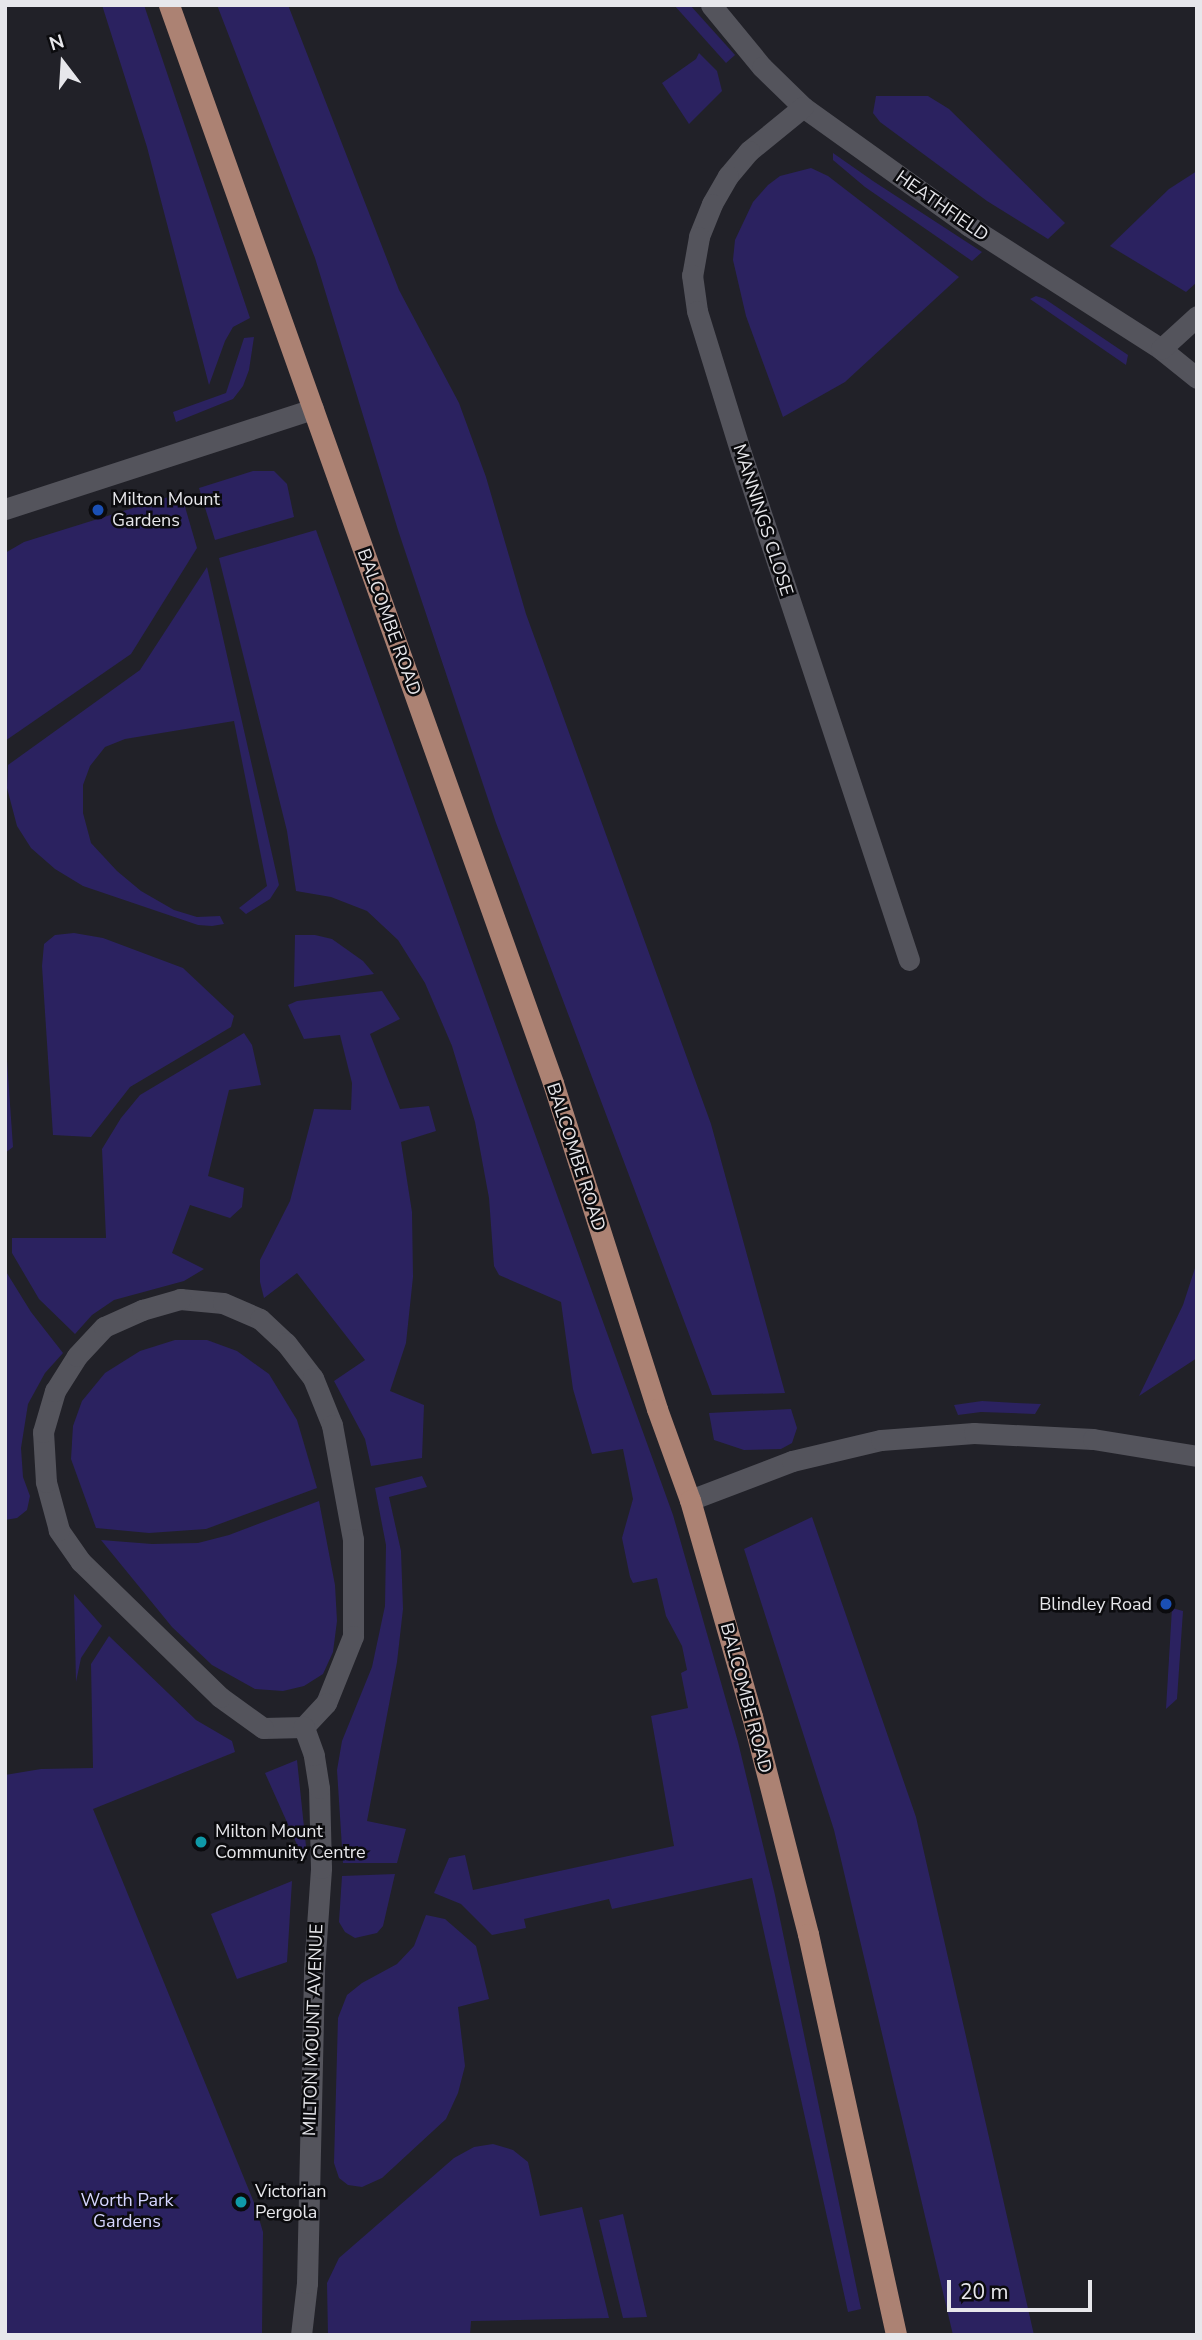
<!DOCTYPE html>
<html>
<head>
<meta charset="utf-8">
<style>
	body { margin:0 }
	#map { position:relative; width:1202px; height:2340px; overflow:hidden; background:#212128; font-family:"Nunito Sans",sans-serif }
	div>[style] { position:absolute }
	.green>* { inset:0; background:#2b2260 }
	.minor>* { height:21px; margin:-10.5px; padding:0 10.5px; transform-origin:10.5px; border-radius:10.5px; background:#54545c }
	.major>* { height:21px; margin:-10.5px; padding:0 10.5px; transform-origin:10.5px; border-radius:10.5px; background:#ac8273 }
	.dots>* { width:19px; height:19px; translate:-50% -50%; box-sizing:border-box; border:4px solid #0b0b0e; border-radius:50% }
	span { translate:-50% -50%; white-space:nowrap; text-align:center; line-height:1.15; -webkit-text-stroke:5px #0b0b0e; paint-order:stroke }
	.street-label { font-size:18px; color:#e7e7eb }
	.poi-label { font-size:18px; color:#e7e7eb }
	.left { translate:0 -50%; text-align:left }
	.right { translate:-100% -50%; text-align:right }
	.park-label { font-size:18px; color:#d6d6ff }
	.frame { position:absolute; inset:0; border:7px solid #e7e7eb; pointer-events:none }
	.north { position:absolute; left:28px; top:28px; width:70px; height:70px; -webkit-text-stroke:5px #0b0b0e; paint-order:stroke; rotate:343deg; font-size:19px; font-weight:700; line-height:28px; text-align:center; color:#e7e7eb }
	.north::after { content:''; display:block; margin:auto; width:24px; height:32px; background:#e7e7eb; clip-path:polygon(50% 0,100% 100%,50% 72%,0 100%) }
	.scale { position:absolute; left:947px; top:2280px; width:145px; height:32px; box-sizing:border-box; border:4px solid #e7e7eb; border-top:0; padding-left:9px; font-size:21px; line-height:24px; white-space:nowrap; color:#e7e7eb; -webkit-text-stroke:5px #0b0b0e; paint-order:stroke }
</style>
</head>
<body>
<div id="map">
	<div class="green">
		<div style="clip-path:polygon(102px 5px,144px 5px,250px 318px,233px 327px,225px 341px,209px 385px,147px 147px)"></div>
		<div style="clip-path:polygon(217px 5px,288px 5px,399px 290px,459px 403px,486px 477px,526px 614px,711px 1124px,785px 1393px,712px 1395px,496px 823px,398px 530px,315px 258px)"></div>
		<div style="clip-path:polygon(674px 5px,690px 5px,735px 55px,726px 63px)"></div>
		<div style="clip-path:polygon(699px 53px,717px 71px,722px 91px,689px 124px,662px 83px,696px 59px)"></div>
		<div style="clip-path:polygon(876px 96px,928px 96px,949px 109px,1065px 223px,1048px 239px,987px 201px,880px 122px,873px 113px)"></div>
		<div style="clip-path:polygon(833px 153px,873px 181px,982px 252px,972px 261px,865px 187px,833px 160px)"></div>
		<div style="clip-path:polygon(811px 168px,828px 176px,959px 277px,845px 382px,783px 417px,746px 316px,733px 260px,735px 240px,753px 202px,768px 185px,780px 176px)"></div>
		<div style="clip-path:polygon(1197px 171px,1197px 282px,1186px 292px,1110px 246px,1169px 189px)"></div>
		<div style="clip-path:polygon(1036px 296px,1045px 299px,1128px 355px,1126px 365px,1030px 299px)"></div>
		<div style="clip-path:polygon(254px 337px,249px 370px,243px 386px,233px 399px,176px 422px,173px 412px,226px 393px,244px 338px)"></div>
		<div style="clip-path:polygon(253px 471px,274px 471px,287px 484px,294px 517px,215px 540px,199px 488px)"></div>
		<div style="clip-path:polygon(181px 493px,197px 548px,131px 654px,5px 741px,5px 553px,24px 542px)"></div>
		<div style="clip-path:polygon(316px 530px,673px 1515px,738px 1742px,775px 1895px,861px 2309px,848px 2312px,752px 1878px,612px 1909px,609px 1899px,524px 1919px,526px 1928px,492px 1935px,461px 1904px,434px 1893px,449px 1858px,465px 1855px,473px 1890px,674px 1846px,651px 1716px,688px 1708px,681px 1673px,687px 1670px,682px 1646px,666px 1616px,657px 1578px,633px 1583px,630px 1577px,622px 1538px,633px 1499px,623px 1449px,592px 1454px,573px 1389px,561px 1302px,499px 1275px,494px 1266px,489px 1198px,475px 1122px,452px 1046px,425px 983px,398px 940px,367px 911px,331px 897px,296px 891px,287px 831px,219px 558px)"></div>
		<div style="clip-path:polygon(207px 567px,279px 885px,270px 899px,246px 914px,239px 908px,267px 886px,234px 721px,125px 739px,105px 747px,90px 766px,83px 785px,83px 813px,91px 843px,117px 871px,141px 891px,174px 910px,197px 917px,220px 916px,224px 924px,212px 926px,198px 925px,83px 886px,55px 869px,31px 848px,17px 826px,7px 788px,8px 765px,140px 670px)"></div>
		<div style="clip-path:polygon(74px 933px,103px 938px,183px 968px,234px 1016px,231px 1027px,130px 1087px,91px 1137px,53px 1135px,42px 966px,44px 944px,55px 935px)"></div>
		<div style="clip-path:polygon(295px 935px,315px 935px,332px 939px,363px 961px,374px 974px,294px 987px)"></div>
		<div style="clip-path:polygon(382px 991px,400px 1019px,370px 1034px,400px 1109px,429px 1106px,436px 1131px,401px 1142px,412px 1212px,413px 1277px,406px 1343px,390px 1391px,424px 1405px,422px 1458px,371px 1466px,365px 1439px,334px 1381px,365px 1360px,297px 1273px,264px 1298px,260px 1282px,260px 1260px,290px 1201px,314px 1109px,351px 1110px,352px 1083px,340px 1035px,304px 1039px,288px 1005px,297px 1001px)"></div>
		<div style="clip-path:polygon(5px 1032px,13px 1147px,5px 1153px)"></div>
		<div style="clip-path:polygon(244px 1033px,252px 1045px,261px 1085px,229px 1090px,208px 1176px,244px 1188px,242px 1207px,230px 1218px,190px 1205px,172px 1253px,204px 1269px,184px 1281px,114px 1300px,92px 1315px,75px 1334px,39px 1299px,12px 1253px,12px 1238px,106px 1238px,102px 1149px,121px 1118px,140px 1095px)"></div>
		<div style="clip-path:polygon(1197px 1262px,1197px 1358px,1139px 1396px,1183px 1305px)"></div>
		<div style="clip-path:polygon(5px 1270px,31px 1312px,63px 1353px,45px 1373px,28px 1404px,21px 1448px,23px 1477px,30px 1496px,27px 1510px,17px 1518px,5px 1520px)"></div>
		<div style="clip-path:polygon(175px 1340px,207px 1340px,237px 1351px,269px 1374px,297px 1420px,317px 1488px,206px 1529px,149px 1533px,96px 1528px,71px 1459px,73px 1426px,82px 1401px,105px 1373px,140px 1351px)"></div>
		<div style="clip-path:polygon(982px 1401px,1016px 1403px,1041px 1404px,1035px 1414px,981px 1412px,958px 1415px,954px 1405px)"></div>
		<div style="clip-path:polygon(791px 1409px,797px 1428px,792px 1443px,781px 1449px,744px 1450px,714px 1440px,709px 1413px)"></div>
		<div style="clip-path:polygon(422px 1476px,427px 1487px,389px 1497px,401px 1551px,403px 1609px,397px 1662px,367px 1821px,406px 1829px,397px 1863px,343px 1863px,337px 1770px,342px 1741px,372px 1667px,385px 1606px,386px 1545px,375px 1488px)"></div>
		<div style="clip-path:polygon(319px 1501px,335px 1585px,337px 1621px,333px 1652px,323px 1674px,304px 1686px,283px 1691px,255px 1689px,212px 1665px,172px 1627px,101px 1540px,152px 1544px,198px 1543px,229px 1535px)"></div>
		<div style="clip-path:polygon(812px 1517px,916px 1817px,1034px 2335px,953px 2335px,834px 1830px,744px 1549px)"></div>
		<div style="clip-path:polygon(74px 1594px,102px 1626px,81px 1658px,76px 1682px)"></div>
		<div style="clip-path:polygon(1172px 1608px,1183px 1611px,1177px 1699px,1166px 1709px)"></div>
		<div style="clip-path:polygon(109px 1636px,196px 1720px,232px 1741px,235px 1752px,93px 1809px,255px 2205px,263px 2232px,262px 2335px,5px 2335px,5px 1775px,41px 1769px,93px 1768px,91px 1664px)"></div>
		<div style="clip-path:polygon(297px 1760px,307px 1856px,303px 1858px,265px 1773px)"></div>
		<div style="clip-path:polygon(395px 1874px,383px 1926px,377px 1933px,355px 1938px,345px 1932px,339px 1922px,342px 1876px)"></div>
		<div style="clip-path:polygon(292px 1881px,287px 1962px,237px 1979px,211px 1914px)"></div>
		<div style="clip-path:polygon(426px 1915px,445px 1919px,476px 1946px,489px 1999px,458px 2007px,465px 2066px,458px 2093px,446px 2119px,382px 2178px,362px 2187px,348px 2185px,339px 2178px,334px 2163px,338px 2018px,347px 1995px,362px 1983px,397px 1964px,414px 1946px)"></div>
		<div style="clip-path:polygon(493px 2144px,513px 2150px,528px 2162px,540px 2216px,582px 2207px,609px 2318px,471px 2321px,470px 2335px,328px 2335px,327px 2283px,339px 2258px,454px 2158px,474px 2147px)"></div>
		<div style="clip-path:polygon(623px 2214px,647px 2317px,623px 2318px,599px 2220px)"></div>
	</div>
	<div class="minor">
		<div style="left:711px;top:5px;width:80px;rotate:50.6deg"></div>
		<div style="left:762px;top:67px;width:57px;rotate:44.3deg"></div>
		<div style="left:803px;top:107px;width:204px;rotate:35.6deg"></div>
		<div style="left:969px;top:226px;width:228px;rotate:32.6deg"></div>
		<div style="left:1161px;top:349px;width:46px;rotate:38.9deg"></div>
		<div style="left:803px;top:107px;width:70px;rotate:140.8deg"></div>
		<div style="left:749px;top:151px;width:33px;rotate:130deg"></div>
		<div style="left:728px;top:176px;width:32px;rotate:120deg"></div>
		<div style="left:712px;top:204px;width:35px;rotate:112deg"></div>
		<div style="left:699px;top:237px;width:39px;rotate:100deg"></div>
		<div style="left:692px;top:275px;width:36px;rotate:82deg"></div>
		<div style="left:697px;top:311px;width:149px;rotate:72.8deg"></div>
		<div style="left:741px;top:453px;width:534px;rotate:71.67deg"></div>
		<div style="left:1161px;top:349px;width:49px;rotate:-42.5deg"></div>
		<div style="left:5px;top:509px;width:324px;rotate:-18deg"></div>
		<div style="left:180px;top:1299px;width:43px;rotate:5.3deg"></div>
		<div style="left:223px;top:1303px;width:40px;rotate:23.4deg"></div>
		<div style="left:260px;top:1319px;width:35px;rotate:43deg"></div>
		<div style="left:286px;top:1343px;width:44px;rotate:52.4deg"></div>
		<div style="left:313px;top:1378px;width:51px;rotate:68deg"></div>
		<div style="left:332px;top:1425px;width:116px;rotate:79.6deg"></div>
		<div style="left:353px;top:1539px;width:97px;rotate:90deg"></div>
		<div style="left:353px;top:1636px;width:72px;rotate:111.9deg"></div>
		<div style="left:326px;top:1703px;width:33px;rotate:133deg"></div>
		<div style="left:304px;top:1727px;width:41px;rotate:178.6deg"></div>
		<div style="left:263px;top:1728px;width:53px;rotate:-144.2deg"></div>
		<div style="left:220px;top:1697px;width:194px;rotate:-135.8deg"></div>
		<div style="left:81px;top:1562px;width:39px;rotate:-125deg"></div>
		<div style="left:59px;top:1530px;width:50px;rotate:-105.2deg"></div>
		<div style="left:46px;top:1482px;width:50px;rotate:-93.4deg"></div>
		<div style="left:43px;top:1432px;width:43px;rotate:-73.7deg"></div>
		<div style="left:55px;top:1391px;width:41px;rotate:-57.8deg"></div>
		<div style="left:77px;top:1356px;width:40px;rotate:-47deg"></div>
		<div style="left:104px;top:1327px;width:42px;rotate:-24.1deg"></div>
		<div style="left:142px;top:1310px;width:40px;rotate:-16deg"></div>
		<div style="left:690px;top:1500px;width:109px;rotate:-20.9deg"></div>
		<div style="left:792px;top:1461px;width:91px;rotate:-13.3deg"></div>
		<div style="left:881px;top:1440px;width:93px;rotate:-4.3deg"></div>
		<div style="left:974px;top:1433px;width:119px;rotate:2.9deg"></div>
		<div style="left:1093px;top:1439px;width:105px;rotate:9.3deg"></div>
		<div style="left:301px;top:2335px;width:52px;rotate:-83.4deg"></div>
		<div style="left:307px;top:2283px;width:314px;rotate:-88.7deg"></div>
		<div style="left:314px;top:1969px;width:101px;rotate:-86deg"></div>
		<div style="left:321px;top:1868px;width:80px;rotate:-91.4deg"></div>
		<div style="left:319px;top:1788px;width:33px;rotate:-99deg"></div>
		<div style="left:314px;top:1755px;width:30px;rotate:-110deg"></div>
	</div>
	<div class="major">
		<div style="left:169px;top:5px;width:1144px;rotate:70.39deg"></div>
		<div style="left:553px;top:1083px;width:342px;rotate:72.3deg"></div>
		<div style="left:657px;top:1409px;width:97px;rotate:70.1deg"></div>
		<div style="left:690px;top:1500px;width:225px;rotate:74deg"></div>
		<div style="left:752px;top:1716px;width:225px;rotate:75.6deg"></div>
		<div style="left:808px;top:1934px;width:411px;rotate:77.6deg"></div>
	</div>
	<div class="dots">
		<div style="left:98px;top:510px;background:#1a4fb4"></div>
		<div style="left:1166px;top:1604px;background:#1a4fb4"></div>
		<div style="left:201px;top:1842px;background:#0f9aa8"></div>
		<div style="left:241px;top:2202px;background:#0f9aa8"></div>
	</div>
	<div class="street-label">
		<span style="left:942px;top:206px;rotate:35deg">HEATHFIELD</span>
		<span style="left:763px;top:520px;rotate:72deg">MANNINGS CLOSE</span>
		<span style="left:389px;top:622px;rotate:70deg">BALCOMBE ROAD</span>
		<span style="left:576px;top:1157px;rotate:72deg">BALCOMBE ROAD</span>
		<span style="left:746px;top:1698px;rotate:75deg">BALCOMBE ROAD</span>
		<span style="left:313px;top:2030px;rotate:-88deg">MILTON MOUNT AVENUE</span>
	</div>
	<div class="poi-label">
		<span class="left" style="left:112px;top:510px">Milton Mount<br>Gardens</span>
		<span class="right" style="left:1152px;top:1604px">Blindley Road</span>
		<span class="left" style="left:215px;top:1842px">Milton Mount<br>Community Centre</span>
		<span class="left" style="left:255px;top:2202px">Victorian<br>Pergola</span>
	</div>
	<div class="park-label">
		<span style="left:127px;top:2211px">Worth Park<br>Gardens</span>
	</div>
	<div class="frame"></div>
	<div class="north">N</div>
	<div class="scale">20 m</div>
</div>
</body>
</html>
